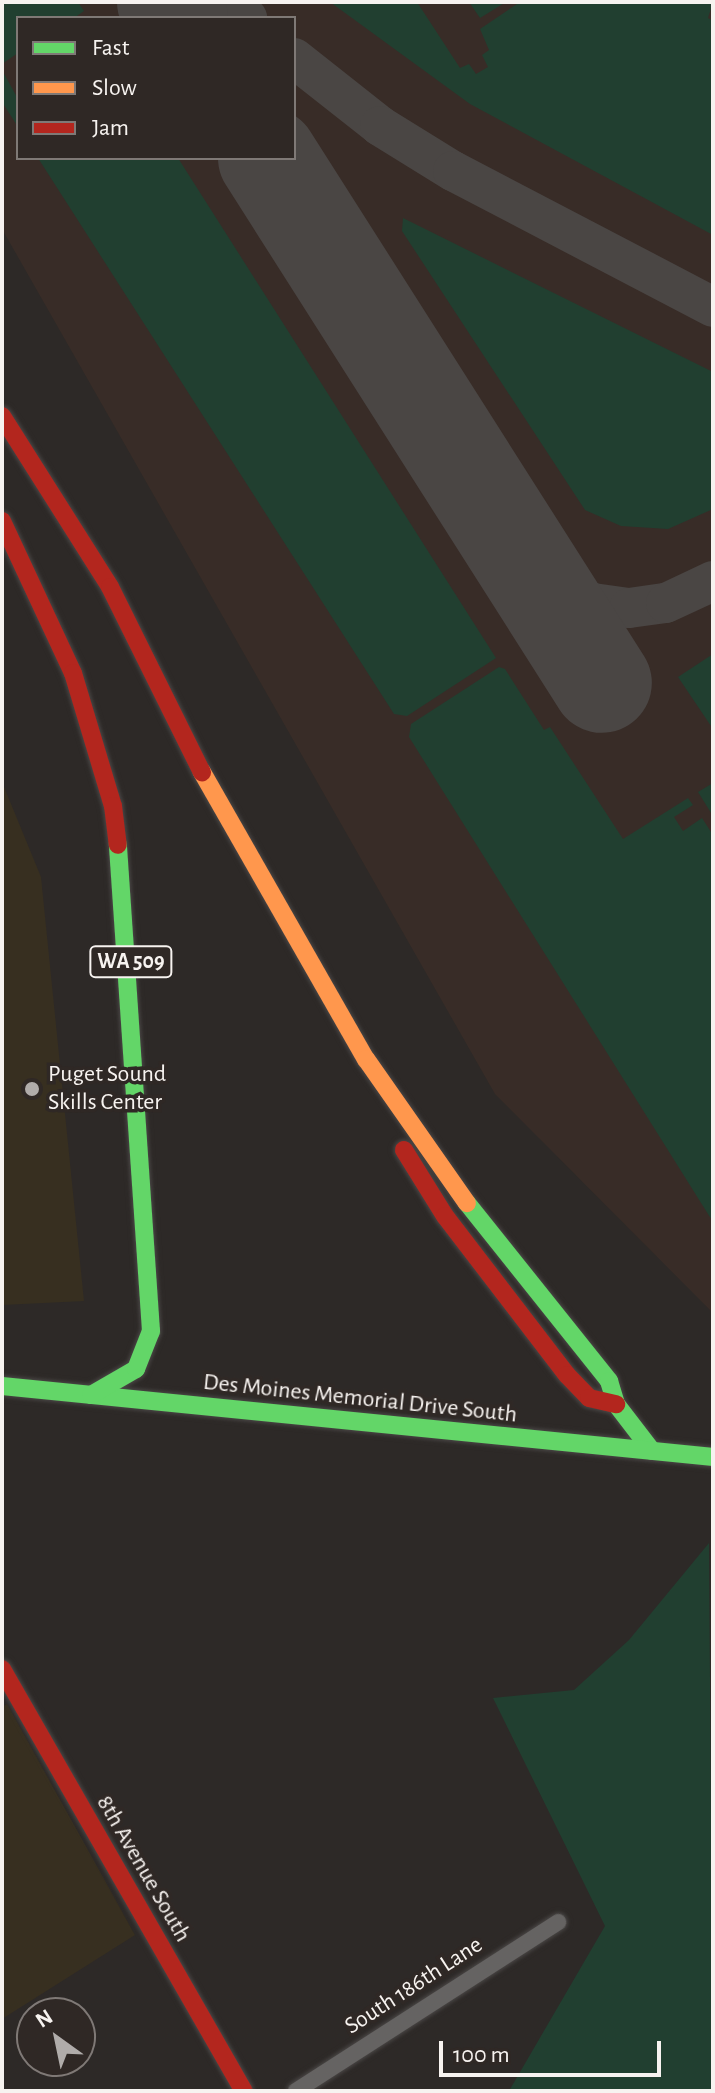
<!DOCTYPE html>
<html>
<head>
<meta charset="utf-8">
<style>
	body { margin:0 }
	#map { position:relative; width:715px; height:2093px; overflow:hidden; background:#2d2927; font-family:"Alegreya Sans",sans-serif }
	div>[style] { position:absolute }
	.built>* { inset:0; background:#382c27 }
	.education>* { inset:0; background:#372f20 }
	.green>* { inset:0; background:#213f30 }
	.taxiway>* { height:40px; margin:-20px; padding:0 20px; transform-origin:20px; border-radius:20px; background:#4a4644 }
	.runway>* { height:100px; margin:-50px; padding:0 50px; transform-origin:50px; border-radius:50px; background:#4a4644 }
	.roads { filter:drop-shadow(0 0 2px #4a4746) drop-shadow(0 0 2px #4a4746) }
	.street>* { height:16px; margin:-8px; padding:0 8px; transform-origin:8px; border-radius:8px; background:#656362 }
	.fast>* { height:18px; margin:-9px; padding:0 9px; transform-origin:9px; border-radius:9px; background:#63d668 }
	.slow>* { height:18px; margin:-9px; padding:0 9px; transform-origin:9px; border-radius:9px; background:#ff974d }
	.jam>* { height:18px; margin:-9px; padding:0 9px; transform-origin:9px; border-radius:9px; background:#b3261e }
	.dots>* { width:22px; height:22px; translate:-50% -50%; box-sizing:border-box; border:4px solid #2f2825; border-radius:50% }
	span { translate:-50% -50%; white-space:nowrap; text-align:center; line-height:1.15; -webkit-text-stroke:7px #2f2825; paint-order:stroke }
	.shield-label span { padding:2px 6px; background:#2f2825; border:2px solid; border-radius:6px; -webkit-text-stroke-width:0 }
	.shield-label { font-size:22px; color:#f7f3f0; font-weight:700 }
	.poi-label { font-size:24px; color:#f7f3f0 }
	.left { translate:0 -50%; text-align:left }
	.street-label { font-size:24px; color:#f7f3f0 }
	.frame { position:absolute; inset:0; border:4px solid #f7f3f0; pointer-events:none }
	.legend { position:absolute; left:16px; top:16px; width:280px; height:144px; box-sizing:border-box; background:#2f2825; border:2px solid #7f7976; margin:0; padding:10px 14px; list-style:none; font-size:24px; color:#f7f3f0 }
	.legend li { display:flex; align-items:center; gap:16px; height:40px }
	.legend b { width:40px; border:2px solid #7f7976 }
	.north { position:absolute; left:16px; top:1997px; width:80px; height:80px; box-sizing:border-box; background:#2f2825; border:2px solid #7f7976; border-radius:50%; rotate:327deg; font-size:22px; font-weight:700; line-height:32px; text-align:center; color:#f7f3f0 }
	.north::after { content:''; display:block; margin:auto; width:28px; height:36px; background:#b0acaa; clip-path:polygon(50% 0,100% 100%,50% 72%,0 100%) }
	.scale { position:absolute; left:439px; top:2041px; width:222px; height:36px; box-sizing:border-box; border:4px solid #f7f3f0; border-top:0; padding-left:10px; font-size:24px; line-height:28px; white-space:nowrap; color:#f7f3f0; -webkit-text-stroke:6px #2f2825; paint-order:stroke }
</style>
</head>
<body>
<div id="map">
	<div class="built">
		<div style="clip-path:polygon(evenodd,2px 2px,713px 2px,713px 1313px,495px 1094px,2px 229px,2px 2px,18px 18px,294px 18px,294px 158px,18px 158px,18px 18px)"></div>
	</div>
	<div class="education">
		<div style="clip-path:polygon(2px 782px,41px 877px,84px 1301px,2px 1305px)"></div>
		<div style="clip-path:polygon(7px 1704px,135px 1935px,2px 2019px,2px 1707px)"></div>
	</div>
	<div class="green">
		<div style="clip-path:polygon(2px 2px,78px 2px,84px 11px,74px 18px,18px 18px,18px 53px,2px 64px)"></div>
		<div style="clip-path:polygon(330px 2px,417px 2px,460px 68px,469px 64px,476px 74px,488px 67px,482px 55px,489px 50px,480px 29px,520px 2px,713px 2px,708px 18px,713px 21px,713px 235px,470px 104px)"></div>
		<div style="clip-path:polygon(469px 2px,506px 2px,480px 18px)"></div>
		<div style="clip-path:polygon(2px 70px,18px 99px,18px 127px,2px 102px)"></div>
		<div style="clip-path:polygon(38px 158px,178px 158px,496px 658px,407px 716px,394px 714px)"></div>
		<div style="clip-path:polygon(403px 218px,713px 372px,713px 509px,668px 529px,621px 526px,585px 510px,402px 231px)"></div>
		<div style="clip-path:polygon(713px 654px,713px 729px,678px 677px)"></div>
		<div style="clip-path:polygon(499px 667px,505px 669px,544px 730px,550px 727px,623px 839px,688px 798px,693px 805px,674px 817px,683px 831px,702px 818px,713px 835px,713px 1222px,409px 737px,411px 724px)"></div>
		<div style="clip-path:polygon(713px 783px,713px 816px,698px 792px)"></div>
		<div style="clip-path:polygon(709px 1543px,713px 2091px,509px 2091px,605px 1926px,493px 1698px,574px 1690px,629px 1640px)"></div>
	</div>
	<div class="taxiway">
		<div style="left:231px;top:2px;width:23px;rotate:45deg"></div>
		<div style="left:294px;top:58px;width:110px;rotate:38.3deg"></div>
		<div style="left:380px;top:126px;width:86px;rotate:31.7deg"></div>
		<div style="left:453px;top:171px;width:293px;rotate:27.6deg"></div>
		<div style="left:520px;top:551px;width:56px;rotate:41.4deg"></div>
		<div style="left:562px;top:588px;width:34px;rotate:26deg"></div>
		<div style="left:593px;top:603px;width:36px;rotate:8deg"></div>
		<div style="left:629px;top:608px;width:37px;rotate:-8deg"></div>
		<div style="left:666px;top:603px;width:52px;rotate:-25.1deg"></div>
	</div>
	<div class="runway">
		<div style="left:167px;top:2px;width:19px;rotate:55deg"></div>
		<div style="left:268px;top:158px;width:622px;rotate:57.54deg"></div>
	</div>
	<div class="roads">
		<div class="street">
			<div style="left:296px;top:2091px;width:312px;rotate:-32.8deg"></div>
		</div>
		<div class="fast">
			<div style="left:467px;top:1203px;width:228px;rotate:51.4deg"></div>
			<div style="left:609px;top:1381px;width:24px;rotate:73deg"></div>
			<div style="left:616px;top:1404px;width:59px;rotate:52.5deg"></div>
			<div style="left:2px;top:1386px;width:715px;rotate:5.7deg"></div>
			<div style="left:91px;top:1395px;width:52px;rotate:-30deg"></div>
			<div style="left:136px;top:1369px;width:41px;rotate:-68.5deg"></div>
			<div style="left:151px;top:1331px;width:487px;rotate:-93.9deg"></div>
		</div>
		<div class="slow">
			<div style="left:202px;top:772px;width:331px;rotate:60.3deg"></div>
			<div style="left:366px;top:1059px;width:176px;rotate:55deg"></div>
		</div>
		<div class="jam">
			<div style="left:2px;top:416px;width:202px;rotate:57.7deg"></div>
			<div style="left:110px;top:587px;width:207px;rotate:63.6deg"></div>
			<div style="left:2px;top:521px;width:168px;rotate:65deg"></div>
			<div style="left:73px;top:673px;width:139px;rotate:73.3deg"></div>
			<div style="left:113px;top:806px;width:39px;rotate:83deg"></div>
			<div style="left:404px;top:1150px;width:78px;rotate:58.2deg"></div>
			<div style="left:445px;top:1216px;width:200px;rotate:52.5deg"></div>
			<div style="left:567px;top:1375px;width:32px;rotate:46deg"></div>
			<div style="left:589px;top:1398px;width:28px;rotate:13deg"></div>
			<div style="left:2px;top:1669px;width:486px;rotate:60.2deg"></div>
		</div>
	</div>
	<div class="dots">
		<div style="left:32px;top:1089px;background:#b0acaa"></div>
	</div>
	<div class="shield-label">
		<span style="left:131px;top:962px">WA 509</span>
	</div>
	<div class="poi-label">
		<span class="left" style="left:48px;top:1089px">Puget Sound<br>Skills Center</span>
	</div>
	<div class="street-label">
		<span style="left:360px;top:1399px;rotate:6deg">Des Moines Memorial Drive South</span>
		<span style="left:143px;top:1869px;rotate:60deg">8th Avenue South</span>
		<span style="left:414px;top:1986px;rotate:-33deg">South 186th Lane</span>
	</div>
	<div class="frame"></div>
	<ul class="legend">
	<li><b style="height:10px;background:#63d668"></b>Fast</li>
	<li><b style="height:10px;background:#ff974d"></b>Slow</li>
	<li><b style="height:10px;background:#b3261e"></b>Jam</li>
	</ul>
	<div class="north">N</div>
	<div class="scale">100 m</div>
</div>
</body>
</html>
